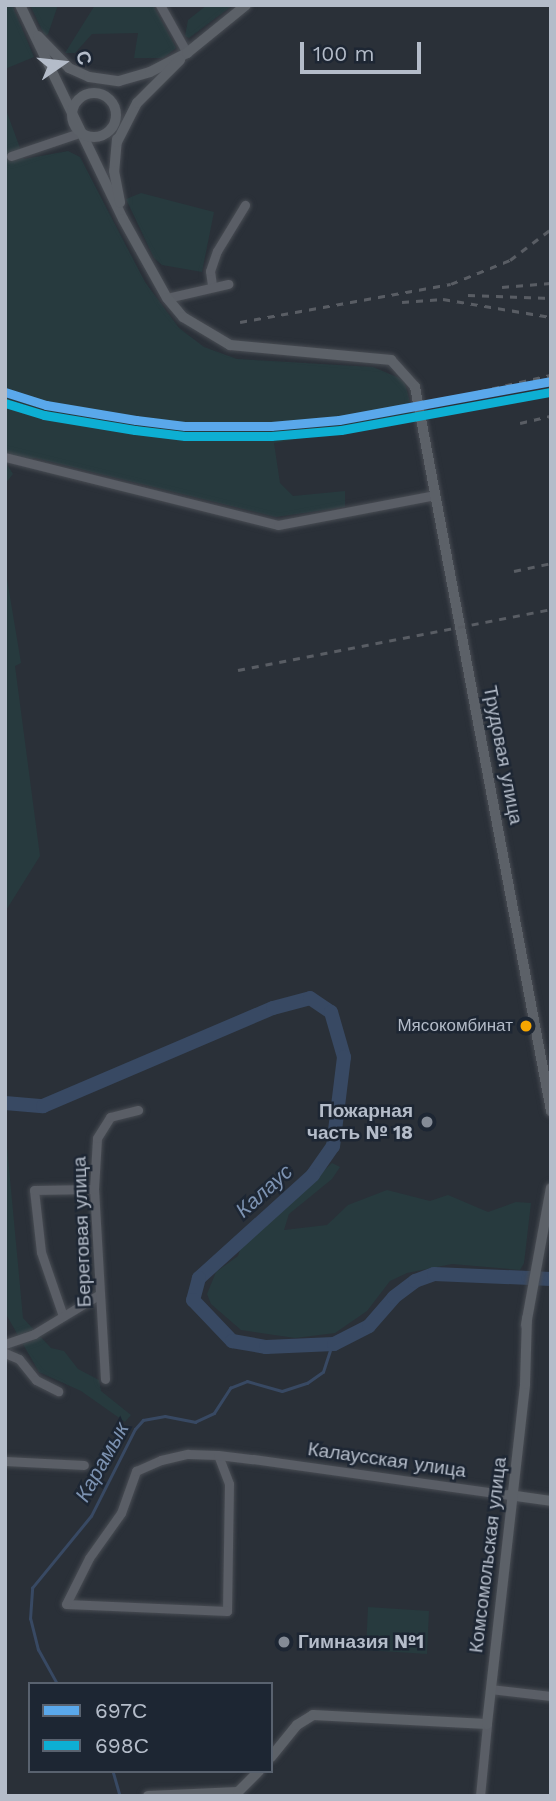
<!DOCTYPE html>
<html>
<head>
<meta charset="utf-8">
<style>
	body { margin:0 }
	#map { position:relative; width:556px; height:1801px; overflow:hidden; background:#2a3038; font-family:"Work Sans",sans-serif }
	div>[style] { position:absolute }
	.green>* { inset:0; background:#273a3e }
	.stream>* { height:2.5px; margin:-1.25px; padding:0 1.25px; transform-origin:1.25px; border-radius:1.25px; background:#384963 }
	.river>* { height:14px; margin:-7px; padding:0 7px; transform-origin:7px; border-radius:7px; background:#384963 }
	.roads { filter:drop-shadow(0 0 2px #484c53) drop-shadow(0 0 2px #484c53) }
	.minor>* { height:9px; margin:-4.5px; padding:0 4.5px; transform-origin:4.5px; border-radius:4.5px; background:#5a5e66 }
	.major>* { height:10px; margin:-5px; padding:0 5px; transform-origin:5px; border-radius:5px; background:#5c6168 }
	.major>.ring { margin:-5px; padding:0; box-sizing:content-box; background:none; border:10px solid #5c6168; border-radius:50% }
	.rail>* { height:2.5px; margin-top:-1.25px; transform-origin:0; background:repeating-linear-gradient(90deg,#595d64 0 7px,transparent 0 14px) }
	.rail-1>* { height:9px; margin:-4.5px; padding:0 4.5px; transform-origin:4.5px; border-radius:4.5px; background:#5aa8eb }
	.rail-2>* { height:9px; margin:-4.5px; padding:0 4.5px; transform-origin:4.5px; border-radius:4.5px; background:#0dafd3 }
	.dots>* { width:19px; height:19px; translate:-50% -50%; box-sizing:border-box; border:4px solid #1d2633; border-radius:50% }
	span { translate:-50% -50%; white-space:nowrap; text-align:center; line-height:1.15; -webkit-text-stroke:5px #1d2633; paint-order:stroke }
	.bus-label { font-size:17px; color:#b4bcc9 }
	.right { translate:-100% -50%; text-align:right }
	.street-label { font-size:19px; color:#b4bcc9 }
	.poi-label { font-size:19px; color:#b4bcc9; font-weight:700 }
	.left { translate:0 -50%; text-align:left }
	.water-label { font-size:21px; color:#7c92b1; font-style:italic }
	.frame { position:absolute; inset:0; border:7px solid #b4bcc9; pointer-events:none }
	.legend { position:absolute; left:28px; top:1682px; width:245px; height:91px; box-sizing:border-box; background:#1d2633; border:2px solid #59626f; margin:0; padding:9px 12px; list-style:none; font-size:21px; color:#b4bcc9 }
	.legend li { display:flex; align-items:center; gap:14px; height:35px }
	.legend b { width:35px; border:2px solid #59626f }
	.north { position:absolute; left:28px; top:28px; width:70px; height:70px; -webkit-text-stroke:5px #1d2633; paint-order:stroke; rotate:76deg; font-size:19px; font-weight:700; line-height:28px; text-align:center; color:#b4bcc9 }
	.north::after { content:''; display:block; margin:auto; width:24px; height:32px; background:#b4bcc9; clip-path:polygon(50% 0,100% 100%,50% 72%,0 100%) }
	.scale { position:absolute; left:300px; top:42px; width:121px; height:32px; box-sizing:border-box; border:4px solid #b4bcc9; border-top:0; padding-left:9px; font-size:21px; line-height:24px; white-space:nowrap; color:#b4bcc9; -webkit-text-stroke:5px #1d2633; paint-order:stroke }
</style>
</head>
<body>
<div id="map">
	<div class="green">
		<div style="clip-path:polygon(5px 5px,12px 5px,34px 57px,5px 69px)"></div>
		<div style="clip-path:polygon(30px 5px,58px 5px,48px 34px,45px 36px)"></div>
		<div style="clip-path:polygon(95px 5px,153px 5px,176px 48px,163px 58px,134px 58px,138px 33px,92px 34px,75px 53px,65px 53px)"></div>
		<div style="clip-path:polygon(207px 5px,233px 5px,189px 38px,185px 36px,188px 20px)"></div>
		<div style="clip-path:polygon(5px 107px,24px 159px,68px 151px,80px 157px,145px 282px,179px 328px,204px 347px,237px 359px,373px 367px,404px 380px,415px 420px,274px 443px,280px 483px,293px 496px,345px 491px,345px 507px,276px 517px,35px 458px,7px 464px,13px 474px,5px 484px)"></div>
		<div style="clip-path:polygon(141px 193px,214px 212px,202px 272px,162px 265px,154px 258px,126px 199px)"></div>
		<div style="clip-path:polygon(5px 567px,21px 663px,15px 666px,40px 856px,5px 912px)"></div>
		<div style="clip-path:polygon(5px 1125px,23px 1318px,51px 1348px,64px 1351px,78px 1369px,99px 1380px,101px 1391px,131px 1415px,125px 1422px,81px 1391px,39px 1372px,7px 1316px)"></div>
		<div style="clip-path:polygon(332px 1163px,340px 1167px,332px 1179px,289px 1214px,284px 1230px,327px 1225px,348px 1205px,387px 1190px,430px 1201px,448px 1195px,488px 1212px,516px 1202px,531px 1203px,524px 1263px,520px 1270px,452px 1264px,407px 1273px,390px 1281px,367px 1311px,335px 1333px,295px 1338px,241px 1330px,211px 1304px,207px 1294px,216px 1272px,238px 1256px,241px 1247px)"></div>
		<div style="clip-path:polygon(368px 1607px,429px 1611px,427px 1654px,366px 1650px)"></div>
	</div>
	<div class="stream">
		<div style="left:57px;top:1684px;width:39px;rotate:-119deg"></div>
		<div style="left:38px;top:1650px;width:32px;rotate:-104deg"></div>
		<div style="left:30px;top:1619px;width:31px;rotate:-86deg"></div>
		<div style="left:32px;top:1588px;width:93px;rotate:-50.7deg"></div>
		<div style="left:91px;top:1516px;width:97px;rotate:-63.2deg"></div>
		<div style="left:135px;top:1429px;width:12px;rotate:-48deg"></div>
		<div style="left:143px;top:1420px;width:22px;rotate:-10deg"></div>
		<div style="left:165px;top:1416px;width:31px;rotate:11deg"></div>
		<div style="left:195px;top:1422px;width:21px;rotate:-25deg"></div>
		<div style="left:214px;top:1413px;width:30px;rotate:-57deg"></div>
		<div style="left:230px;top:1388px;width:18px;rotate:-22deg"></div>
		<div style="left:247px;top:1381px;width:36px;rotate:16deg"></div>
		<div style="left:282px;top:1391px;width:26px;rotate:-18deg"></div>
		<div style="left:307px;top:1383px;width:19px;rotate:-35deg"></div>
		<div style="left:323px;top:1372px;width:29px;rotate:-72deg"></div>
		<div style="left:113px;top:1771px;width:26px;rotate:74deg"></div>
	</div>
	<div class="river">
		<div style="left:5px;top:1103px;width:38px;rotate:5deg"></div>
		<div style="left:43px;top:1106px;width:250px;rotate:-23.1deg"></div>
		<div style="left:273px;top:1008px;width:38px;rotate:-15deg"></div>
		<div style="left:310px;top:998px;width:25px;rotate:34deg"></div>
		<div style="left:331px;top:1012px;width:47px;rotate:73.9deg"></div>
		<div style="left:344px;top:1057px;width:90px;rotate:97deg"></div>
		<div style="left:333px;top:1146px;width:35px;rotate:125deg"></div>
		<div style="left:313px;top:1175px;width:154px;rotate:137.9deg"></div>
		<div style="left:199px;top:1278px;width:23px;rotate:105deg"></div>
		<div style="left:193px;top:1300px;width:57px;rotate:46.4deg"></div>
		<div style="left:232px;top:1341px;width:35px;rotate:10deg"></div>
		<div style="left:266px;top:1347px;width:68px;rotate:-2.5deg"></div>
		<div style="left:334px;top:1344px;width:39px;rotate:-27deg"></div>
		<div style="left:369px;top:1326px;width:38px;rotate:-49deg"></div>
		<div style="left:394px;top:1297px;width:26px;rotate:-37deg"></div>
		<div style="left:415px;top:1281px;width:20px;rotate:-20deg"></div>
		<div style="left:434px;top:1274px;width:117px;rotate:2.4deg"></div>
	</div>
	<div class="roads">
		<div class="minor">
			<div style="left:160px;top:5px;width:55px;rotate:60.6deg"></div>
			<div style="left:11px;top:156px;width:72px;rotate:-18.7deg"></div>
			<div style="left:212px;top:285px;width:14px;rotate:-98deg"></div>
			<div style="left:210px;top:271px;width:21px;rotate:-71deg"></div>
			<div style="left:217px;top:251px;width:54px;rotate:-58.7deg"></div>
			<div style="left:167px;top:298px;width:63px;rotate:-12.9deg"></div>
			<div style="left:5px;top:457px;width:281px;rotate:14deg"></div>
			<div style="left:278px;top:525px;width:160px;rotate:-10.8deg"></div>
			<div style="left:63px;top:1316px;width:68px;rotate:-109deg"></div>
			<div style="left:41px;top:1252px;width:62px;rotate:-96.4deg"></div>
			<div style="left:34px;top:1190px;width:60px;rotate:-1deg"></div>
			<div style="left:5px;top:1344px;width:31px;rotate:-19deg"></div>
			<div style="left:34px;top:1334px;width:77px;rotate:-31.2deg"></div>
			<div style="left:5px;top:1353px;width:15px;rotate:23deg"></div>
			<div style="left:19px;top:1359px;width:27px;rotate:51deg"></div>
			<div style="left:36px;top:1380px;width:25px;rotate:27deg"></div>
			<div style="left:105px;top:1379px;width:190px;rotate:-93.3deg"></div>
			<div style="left:94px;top:1189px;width:51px;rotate:-86.6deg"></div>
			<div style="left:97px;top:1138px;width:25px;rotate:-58deg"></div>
			<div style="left:110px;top:1117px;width:29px;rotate:-14deg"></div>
			<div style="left:218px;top:1455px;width:31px;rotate:69deg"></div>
			<div style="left:229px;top:1484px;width:127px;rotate:90.9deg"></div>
			<div style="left:227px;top:1611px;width:161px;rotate:-177.5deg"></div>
			<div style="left:66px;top:1604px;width:51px;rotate:-63.4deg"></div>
			<div style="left:89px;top:1558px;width:55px;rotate:-54.6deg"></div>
			<div style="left:121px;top:1513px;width:45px;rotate:-70.3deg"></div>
			<div style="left:136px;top:1471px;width:27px;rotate:-24deg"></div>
			<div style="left:161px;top:1460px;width:28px;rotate:-13deg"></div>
			<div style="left:188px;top:1454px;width:30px;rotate:2deg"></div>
			<div style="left:218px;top:1455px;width:35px;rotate:7deg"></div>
			<div style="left:253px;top:1459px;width:259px;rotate:8deg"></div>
			<div style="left:5px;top:1461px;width:79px;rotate:2.9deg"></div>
			<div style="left:490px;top:1689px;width:61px;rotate:6.5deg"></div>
			<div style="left:480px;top:1796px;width:72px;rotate:-84.4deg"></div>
		</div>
		<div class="major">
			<div style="left:20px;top:5px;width:237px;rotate:64.3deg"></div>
			<div style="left:123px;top:219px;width:90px;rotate:60.9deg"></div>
			<div style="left:167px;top:298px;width:25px;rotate:50deg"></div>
			<div style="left:183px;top:317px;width:55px;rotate:30.8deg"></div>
			<div style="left:230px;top:345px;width:162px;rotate:5.3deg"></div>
			<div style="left:391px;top:360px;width:36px;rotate:48deg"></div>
			<div style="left:415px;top:387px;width:737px;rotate:79.36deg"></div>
			<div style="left:38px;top:36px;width:45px;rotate:45.9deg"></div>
			<div style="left:69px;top:68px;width:22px;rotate:24deg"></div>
			<div style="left:89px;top:77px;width:30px;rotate:8deg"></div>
			<div style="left:119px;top:81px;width:32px;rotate:-16deg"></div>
			<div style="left:150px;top:72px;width:42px;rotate:-27.2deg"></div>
			<div style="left:187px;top:53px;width:76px;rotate:-39.1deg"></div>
			<div class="ring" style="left:72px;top:93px;width:34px;height:34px"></div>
			<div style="left:117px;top:139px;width:32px;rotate:95deg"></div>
			<div style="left:114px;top:171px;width:32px;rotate:79deg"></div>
			<div style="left:117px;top:142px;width:44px;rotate:-62.9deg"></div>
			<div style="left:137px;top:103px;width:61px;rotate:-45deg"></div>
			<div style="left:526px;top:1325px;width:139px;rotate:-79.7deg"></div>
			<div style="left:509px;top:1495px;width:42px;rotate:8.1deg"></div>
			<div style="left:271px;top:1757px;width:41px;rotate:-50.9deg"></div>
			<div style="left:297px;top:1725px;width:19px;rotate:-32deg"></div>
			<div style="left:313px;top:1715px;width:174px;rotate:3deg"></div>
			<div style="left:487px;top:1724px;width:342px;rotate:-83.6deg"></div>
			<div style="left:525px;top:1384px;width:66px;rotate:-88.3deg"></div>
			<div style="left:148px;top:1796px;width:90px;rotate:-2.5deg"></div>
			<div style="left:238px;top:1792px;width:30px;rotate:-45deg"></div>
		</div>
	</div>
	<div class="rail">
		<div style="left:502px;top:287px;width:49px;rotate:-4.7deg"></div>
		<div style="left:468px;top:295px;width:83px;rotate:2.1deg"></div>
		<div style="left:402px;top:302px;width:41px;rotate:-4.2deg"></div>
		<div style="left:443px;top:299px;width:109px;rotate:9.5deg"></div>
		<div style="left:240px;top:322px;width:214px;rotate:-10.2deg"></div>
		<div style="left:451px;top:284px;width:64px;rotate:-22.1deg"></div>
		<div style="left:510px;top:260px;width:51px;rotate:-37.1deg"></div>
		<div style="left:451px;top:398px;width:103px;rotate:-13deg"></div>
		<div style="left:520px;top:423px;width:32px;rotate:-13deg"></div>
		<div style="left:514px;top:571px;width:38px;rotate:-12deg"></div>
		<div style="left:238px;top:670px;width:319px;rotate:-11deg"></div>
	</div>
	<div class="rail-1">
		<div style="left:5px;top:392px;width:43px;rotate:17.6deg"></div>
		<div style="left:46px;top:405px;width:91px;rotate:9.5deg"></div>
		<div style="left:136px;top:420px;width:49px;rotate:7deg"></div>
		<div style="left:185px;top:426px;width:86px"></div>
		<div style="left:271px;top:426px;width:68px;rotate:-5deg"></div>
		<div style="left:339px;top:420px;width:216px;rotate:-10.4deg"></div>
	</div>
	<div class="rail-2">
		<div style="left:5px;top:403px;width:41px;rotate:17.1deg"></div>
		<div style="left:44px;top:415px;width:92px;rotate:9.4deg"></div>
		<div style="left:135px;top:430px;width:50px;rotate:6.8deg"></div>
		<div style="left:185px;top:436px;width:86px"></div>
		<div style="left:271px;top:436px;width:70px;rotate:-4.9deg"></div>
		<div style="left:341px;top:430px;width:213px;rotate:-10.3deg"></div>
	</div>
	<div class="dots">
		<div style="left:526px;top:1026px;background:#f7a600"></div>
		<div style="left:427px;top:1122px;background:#848b96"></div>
		<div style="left:284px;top:1642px;background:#848b96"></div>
	</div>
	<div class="bus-label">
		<span class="right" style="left:513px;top:1026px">Мясокомбинат</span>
	</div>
	<div class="street-label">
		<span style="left:503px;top:755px;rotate:79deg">Трудовая улица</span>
		<span style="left:82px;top:1232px;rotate:-92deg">Береговая улица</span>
		<span style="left:387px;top:1460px;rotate:8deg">Калаусская улица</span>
		<span style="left:488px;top:1555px;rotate:-83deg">Комсомольская улица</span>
	</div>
	<div class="poi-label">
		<span class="right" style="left:413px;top:1122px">Пожарная<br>часть № 18</span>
		<span class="left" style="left:298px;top:1642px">Гимназия №1</span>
	</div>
	<div class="water-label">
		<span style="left:264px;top:1191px;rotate:-42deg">Калаус</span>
		<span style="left:102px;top:1462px;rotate:-61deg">Карамык</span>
	</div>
	<div class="frame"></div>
	<ul class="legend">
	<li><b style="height:9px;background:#5aa8eb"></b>697С</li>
	<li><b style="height:9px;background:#0dafd3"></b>698С</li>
	</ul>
	<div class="north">С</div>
	<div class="scale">100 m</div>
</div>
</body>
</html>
